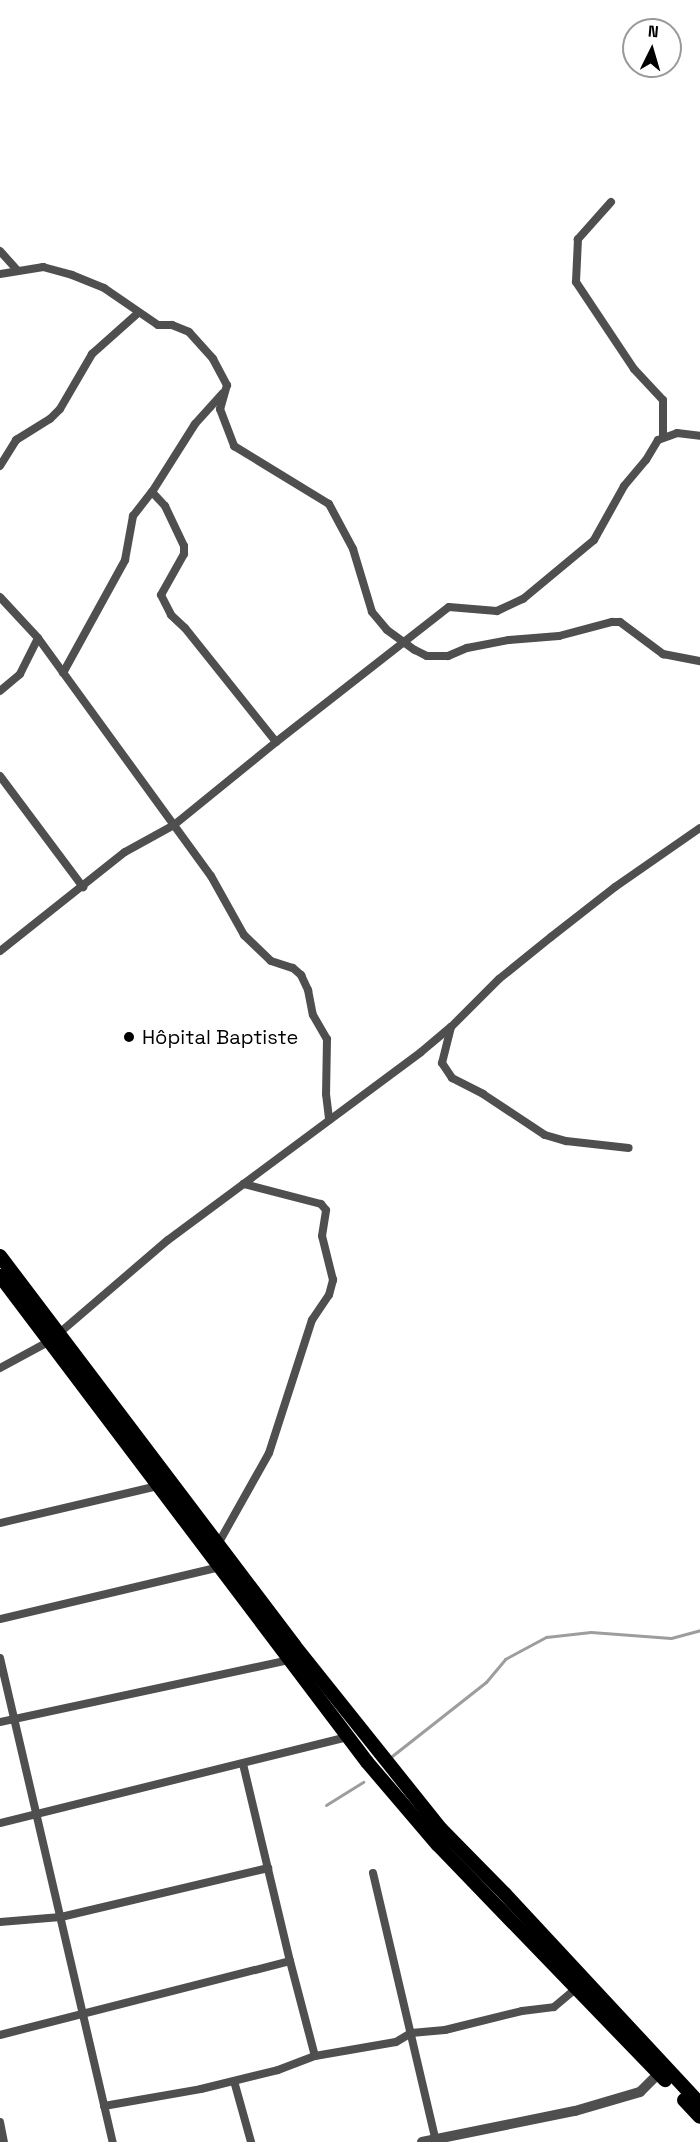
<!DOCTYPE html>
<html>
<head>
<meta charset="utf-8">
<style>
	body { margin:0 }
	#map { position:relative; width:700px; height:2142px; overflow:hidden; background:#fff; font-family:"Space Grotesk",sans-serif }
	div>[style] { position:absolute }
	.stream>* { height:3px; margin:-1.5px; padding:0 1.5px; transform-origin:1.5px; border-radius:1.5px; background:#9d9d9d }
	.minor>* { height:8px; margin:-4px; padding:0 4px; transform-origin:4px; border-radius:4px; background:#4f4f4f }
	.tertiary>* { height:10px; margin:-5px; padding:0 5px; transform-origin:5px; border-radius:5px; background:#4f4f4f }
	.primary>* { height:14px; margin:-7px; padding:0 7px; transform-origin:7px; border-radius:7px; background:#000 }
	.dots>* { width:16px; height:16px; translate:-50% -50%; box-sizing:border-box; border:3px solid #fff; border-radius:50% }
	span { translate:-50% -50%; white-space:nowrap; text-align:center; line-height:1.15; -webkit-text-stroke:4.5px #fff; paint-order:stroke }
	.poi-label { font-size:20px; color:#000 }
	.left { translate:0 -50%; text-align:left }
	.north { position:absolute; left:622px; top:18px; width:60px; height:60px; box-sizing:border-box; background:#fff; border:2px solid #999; border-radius:50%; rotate:5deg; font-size:16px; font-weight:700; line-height:24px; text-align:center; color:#000 }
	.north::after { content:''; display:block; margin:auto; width:21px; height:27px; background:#000; clip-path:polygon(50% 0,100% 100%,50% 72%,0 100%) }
</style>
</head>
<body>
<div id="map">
	<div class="stream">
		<div style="left:392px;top:1756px;width:120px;rotate:-38.2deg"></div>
		<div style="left:486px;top:1682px;width:30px;rotate:-50deg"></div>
		<div style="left:505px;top:1659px;width:47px;rotate:-28.2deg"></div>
		<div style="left:546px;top:1637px;width:45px;rotate:-6.3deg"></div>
		<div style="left:591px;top:1632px;width:80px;rotate:4.3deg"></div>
		<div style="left:671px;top:1638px;width:30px;rotate:-15deg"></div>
		<div style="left:326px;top:1805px;width:44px;rotate:-31.9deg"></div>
	</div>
	<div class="minor">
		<div style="left:611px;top:202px;width:50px;rotate:131.7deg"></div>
		<div style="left:578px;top:239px;width:43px;rotate:92.7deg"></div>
		<div style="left:576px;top:282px;width:105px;rotate:56.3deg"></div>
		<div style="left:634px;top:369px;width:42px;rotate:46.9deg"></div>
		<div style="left:663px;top:400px;width:36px;rotate:90deg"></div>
		<div style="left:0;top:251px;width:25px;rotate:48deg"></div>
		<div style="left:0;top:274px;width:44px;rotate:-9.2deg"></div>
		<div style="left:43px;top:267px;width:30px;rotate:15deg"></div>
		<div style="left:72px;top:275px;width:35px;rotate:22deg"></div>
		<div style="left:104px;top:288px;width:65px;rotate:34.4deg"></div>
		<div style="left:158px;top:325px;width:14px"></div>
		<div style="left:172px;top:325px;width:18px;rotate:22deg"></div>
		<div style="left:189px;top:332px;width:36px;rotate:48deg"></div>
		<div style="left:213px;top:359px;width:30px;rotate:62deg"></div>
		<div style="left:227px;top:385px;width:25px;rotate:106deg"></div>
		<div style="left:220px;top:409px;width:40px;rotate:69deg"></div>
		<div style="left:234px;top:446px;width:111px;rotate:31.4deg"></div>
		<div style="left:329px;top:504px;width:51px;rotate:61.9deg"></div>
		<div style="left:353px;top:549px;width:66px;rotate:73.2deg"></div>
		<div style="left:372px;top:612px;width:23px;rotate:50deg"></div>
		<div style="left:387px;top:630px;width:34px;rotate:36deg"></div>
		<div style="left:415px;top:650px;width:13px;rotate:27deg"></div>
		<div style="left:427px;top:656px;width:21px"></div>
		<div style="left:448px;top:656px;width:21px;rotate:-23deg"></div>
		<div style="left:467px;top:648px;width:43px;rotate:-10.8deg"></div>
		<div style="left:509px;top:640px;width:50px;rotate:-4.6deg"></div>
		<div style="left:559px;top:636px;width:55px;rotate:-14.8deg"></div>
		<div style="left:612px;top:622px;width:8px"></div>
		<div style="left:620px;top:622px;width:54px;rotate:36.7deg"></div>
		<div style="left:663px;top:654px;width:38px;rotate:11deg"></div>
		<div style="left:223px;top:393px;width:42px;rotate:132.1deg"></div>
		<div style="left:195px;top:424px;width:80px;rotate:122.3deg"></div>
		<div style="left:152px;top:492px;width:19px;rotate:47deg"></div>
		<div style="left:165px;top:506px;width:44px;rotate:64.6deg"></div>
		<div style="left:184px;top:546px;width:8px;rotate:90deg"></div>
		<div style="left:184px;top:554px;width:47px;rotate:119.3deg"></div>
		<div style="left:161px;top:595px;width:22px;rotate:63deg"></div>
		<div style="left:171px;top:615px;width:19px;rotate:43deg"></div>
		<div style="left:185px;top:628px;width:146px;rotate:51.4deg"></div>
		<div style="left:0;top:466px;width:31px;rotate:-58deg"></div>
		<div style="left:16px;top:440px;width:40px;rotate:-32deg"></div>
		<div style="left:50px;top:419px;width:14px;rotate:-45deg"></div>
		<div style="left:60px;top:409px;width:64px;rotate:-59.8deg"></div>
		<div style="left:92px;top:354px;width:62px;rotate:-41.7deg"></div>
		<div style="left:0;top:597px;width:56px;rotate:47.2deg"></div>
		<div style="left:38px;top:638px;width:294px;rotate:54deg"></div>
		<div style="left:211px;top:876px;width:68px;rotate:60.8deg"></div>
		<div style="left:244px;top:935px;width:37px;rotate:44deg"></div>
		<div style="left:271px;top:961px;width:23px;rotate:18deg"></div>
		<div style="left:293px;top:968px;width:11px;rotate:41deg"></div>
		<div style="left:301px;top:975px;width:17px;rotate:65deg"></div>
		<div style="left:308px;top:990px;width:25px;rotate:79deg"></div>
		<div style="left:313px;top:1015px;width:28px;rotate:60deg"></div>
		<div style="left:327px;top:1039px;width:55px;rotate:91deg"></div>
		<div style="left:326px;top:1094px;width:26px;rotate:83deg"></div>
		<div style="left:63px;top:673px;width:129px;rotate:-61.2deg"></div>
		<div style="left:125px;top:560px;width:45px;rotate:-79.7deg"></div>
		<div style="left:133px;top:516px;width:31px;rotate:-52deg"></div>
		<div style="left:0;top:691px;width:26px;rotate:-40deg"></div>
		<div style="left:20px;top:674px;width:40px;rotate:-63.4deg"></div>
		<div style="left:0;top:776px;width:139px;rotate:53.2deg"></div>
		<div style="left:0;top:951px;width:159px;rotate:-38.4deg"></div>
		<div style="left:125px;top:852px;width:56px;rotate:-28.9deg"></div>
		<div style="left:174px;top:825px;width:132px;rotate:-39.1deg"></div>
		<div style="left:276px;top:742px;width:219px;rotate:-38deg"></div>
		<div style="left:449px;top:607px;width:48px;rotate:4.8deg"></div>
		<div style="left:497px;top:611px;width:29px;rotate:-25deg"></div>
		<div style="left:523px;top:599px;width:92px;rotate:-39.7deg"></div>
		<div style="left:594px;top:540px;width:62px;rotate:-60.9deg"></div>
		<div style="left:624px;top:486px;width:34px;rotate:-50deg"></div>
		<div style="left:646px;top:460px;width:23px;rotate:-59deg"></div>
		<div style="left:658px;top:440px;width:20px;rotate:-20deg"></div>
		<div style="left:677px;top:433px;width:23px;rotate:7deg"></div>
		<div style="left:451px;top:1027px;width:37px;rotate:104deg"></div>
		<div style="left:442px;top:1063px;width:18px;rotate:56deg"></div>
		<div style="left:452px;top:1078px;width:35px;rotate:27deg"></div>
		<div style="left:483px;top:1094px;width:74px;rotate:33.5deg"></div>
		<div style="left:545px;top:1135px;width:22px;rotate:16deg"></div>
		<div style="left:566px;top:1141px;width:63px;rotate:6.3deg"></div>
		<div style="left:0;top:1368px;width:57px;rotate:-28.4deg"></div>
		<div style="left:50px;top:1341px;width:155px;rotate:-40.6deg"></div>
		<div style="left:168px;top:1240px;width:315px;rotate:-36.6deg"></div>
		<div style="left:421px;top:1052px;width:39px;rotate:-40deg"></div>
		<div style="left:451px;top:1027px;width:68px;rotate:-45deg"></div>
		<div style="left:499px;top:979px;width:67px;rotate:-38.9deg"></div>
		<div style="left:551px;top:937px;width:81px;rotate:-38deg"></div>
		<div style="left:615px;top:887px;width:103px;rotate:-34.8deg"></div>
		<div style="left:0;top:1523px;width:162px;rotate:-13.2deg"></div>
		<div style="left:218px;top:1544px;width:104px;rotate:-60.7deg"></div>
		<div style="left:269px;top:1453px;width:140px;rotate:-72.1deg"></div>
		<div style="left:312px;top:1320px;width:30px;rotate:-56deg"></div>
		<div style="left:329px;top:1295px;width:16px;rotate:-75deg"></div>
		<div style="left:333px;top:1280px;width:45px;rotate:-104deg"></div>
		<div style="left:322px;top:1236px;width:26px;rotate:-81deg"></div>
		<div style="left:326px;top:1210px;width:8px;rotate:-130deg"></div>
		<div style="left:321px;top:1204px;width:80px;rotate:-165.4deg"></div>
		<div style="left:0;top:1619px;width:226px;rotate:-13.3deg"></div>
		<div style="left:0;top:1658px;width:497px;rotate:76.9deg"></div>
		<div style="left:0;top:1722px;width:295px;rotate:-12.1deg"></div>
		<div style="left:243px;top:1764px;width:203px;rotate:76.6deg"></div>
		<div style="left:290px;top:1961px;width:98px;rotate:75.3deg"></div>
		<div style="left:0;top:1823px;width:358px;rotate:-13.9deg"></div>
		<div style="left:373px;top:1873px;width:272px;rotate:76.8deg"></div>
		<div style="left:0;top:1922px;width:61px;rotate:-4.7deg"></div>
		<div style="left:61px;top:1917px;width:213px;rotate:-13.3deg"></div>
		<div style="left:0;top:2035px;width:299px;rotate:-14.3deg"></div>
		<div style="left:234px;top:2081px;width:63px;rotate:74.4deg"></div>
		<div style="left:104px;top:2106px;width:98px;rotate:-9.9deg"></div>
		<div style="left:201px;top:2089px;width:79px;rotate:-13.9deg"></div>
		<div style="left:278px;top:2070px;width:40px;rotate:-21deg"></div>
		<div style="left:315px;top:2056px;width:82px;rotate:-9.8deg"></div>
		<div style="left:396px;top:2042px;width:17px;rotate:-31deg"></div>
		<div style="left:411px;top:2033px;width:34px;rotate:-5deg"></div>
		<div style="left:445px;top:2030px;width:79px;rotate:-13.9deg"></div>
		<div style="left:522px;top:2011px;width:32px;rotate:-7deg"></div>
		<div style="left:554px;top:2007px;width:30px;rotate:-40deg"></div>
		<div style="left:0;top:2122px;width:20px;rotate:79deg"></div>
	</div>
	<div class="tertiary">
		<div style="left:422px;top:2142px;width:156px;rotate:-11.5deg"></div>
		<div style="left:575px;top:2111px;width:68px;rotate:-16.3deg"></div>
		<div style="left:640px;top:2092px;width:33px;rotate:-45deg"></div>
	</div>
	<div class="primary">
		<div style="left:0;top:1256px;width:488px;rotate:52.9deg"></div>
		<div style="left:294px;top:1645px;width:236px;rotate:51.4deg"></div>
		<div style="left:441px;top:1829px;width:91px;rotate:45.4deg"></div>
		<div style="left:505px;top:1894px;width:287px;rotate:47.1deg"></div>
		<div style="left:0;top:1276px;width:609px;rotate:52.94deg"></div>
		<div style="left:367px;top:1762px;width:109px;rotate:49.5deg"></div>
		<div style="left:438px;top:1845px;width:327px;rotate:46deg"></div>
		<div style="left:684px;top:2100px;width:23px;rotate:47deg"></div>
	</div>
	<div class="dots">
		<div style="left:129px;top:1037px;background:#000"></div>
	</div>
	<div class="poi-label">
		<span class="left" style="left:142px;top:1037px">Hôpital Baptiste</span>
	</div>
	<div class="north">N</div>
</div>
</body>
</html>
